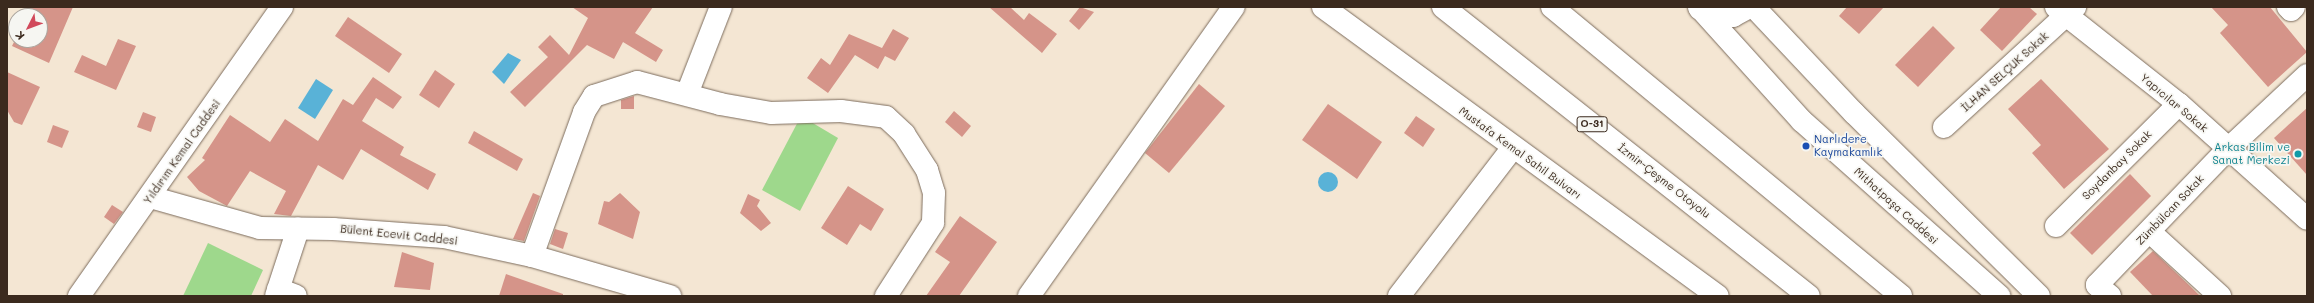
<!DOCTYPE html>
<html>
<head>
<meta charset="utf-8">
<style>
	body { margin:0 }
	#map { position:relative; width:2314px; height:303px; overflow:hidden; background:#f4e6d3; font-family:Mali,sans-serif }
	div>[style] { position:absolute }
	.green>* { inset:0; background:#9ed88c }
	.water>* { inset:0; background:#59b2d7 }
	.round { border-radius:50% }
	.building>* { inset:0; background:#d59489 }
	.roads { filter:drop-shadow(0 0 1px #7c6c5d) drop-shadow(0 0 1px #7c6c5d) }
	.minor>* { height:22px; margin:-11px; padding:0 11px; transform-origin:11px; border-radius:11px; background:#fff }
	.major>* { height:22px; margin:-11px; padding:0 11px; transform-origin:11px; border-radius:11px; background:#fff }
	.highway>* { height:22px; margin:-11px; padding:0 11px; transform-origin:11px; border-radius:11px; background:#fff }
	.dots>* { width:11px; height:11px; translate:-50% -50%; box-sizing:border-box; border:2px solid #f6f6f2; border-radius:50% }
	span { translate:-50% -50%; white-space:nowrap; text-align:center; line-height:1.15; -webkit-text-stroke:3.5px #f6f6f2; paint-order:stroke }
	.shield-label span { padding:1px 3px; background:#f6f6f2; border:1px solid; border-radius:3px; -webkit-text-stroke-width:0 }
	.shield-label { font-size:10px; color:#3b2a1e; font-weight:700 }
	.street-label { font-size:11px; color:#3b2a1e }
	.transit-label { font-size:11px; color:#164399 }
	.left { translate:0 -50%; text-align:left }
	.culture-label { font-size:11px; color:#0d838f }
	.right { translate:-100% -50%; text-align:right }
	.frame { position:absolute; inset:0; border:8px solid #3b2a1e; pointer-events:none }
	.north { position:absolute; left:8px; top:8px; width:40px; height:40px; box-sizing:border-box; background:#f6f6f2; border:1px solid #aba49d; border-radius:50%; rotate:228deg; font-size:11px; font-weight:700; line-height:16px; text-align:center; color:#3b2a1e }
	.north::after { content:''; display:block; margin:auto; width:14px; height:18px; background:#d1495b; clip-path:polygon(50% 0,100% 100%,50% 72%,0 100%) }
</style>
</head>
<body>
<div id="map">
	<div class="green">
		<div style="clip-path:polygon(801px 116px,838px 138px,800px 211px,762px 190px)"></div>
		<div style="clip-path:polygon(208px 243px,263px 270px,251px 296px,183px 296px)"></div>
	</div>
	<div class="water">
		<div style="clip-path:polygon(508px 53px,521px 60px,504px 84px,492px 72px)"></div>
		<div style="clip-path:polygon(316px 79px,333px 90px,315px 119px,298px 108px)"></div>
		<div class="round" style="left:1318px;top:172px;width:20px;height:20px"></div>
	</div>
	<div class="building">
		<div style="clip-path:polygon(30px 7px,73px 7px,49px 63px,12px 46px,16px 38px,40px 40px,40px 16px,26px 16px)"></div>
		<div style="clip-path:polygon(572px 7px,653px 7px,635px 33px,663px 50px,656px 62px,623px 42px,614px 59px,587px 45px,525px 107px,510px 92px,548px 57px,538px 47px,550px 35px,569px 55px,588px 18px)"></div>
		<div style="clip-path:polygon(989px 7px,1010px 7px,1024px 20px,1029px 13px,1057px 34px,1042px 53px)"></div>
		<div style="clip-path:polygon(1080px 7px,1094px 12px,1079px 30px,1069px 21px)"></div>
		<div style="clip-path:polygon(1847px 7px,1884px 7px,1859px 34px,1839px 16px)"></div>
		<div style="clip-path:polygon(2001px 7px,2029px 7px,2037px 14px,2002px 51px,1980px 30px)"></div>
		<div style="clip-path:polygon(2211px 7px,2270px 7px,2307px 52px,2268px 87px,2220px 33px,2228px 25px)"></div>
		<div style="clip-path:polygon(348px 17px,402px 54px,389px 73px,335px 36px)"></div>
		<div style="clip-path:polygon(1933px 26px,1955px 48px,1918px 87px,1895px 65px)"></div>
		<div style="clip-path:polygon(893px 29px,909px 38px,895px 61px,885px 56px,878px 69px,855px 55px,828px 93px,807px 78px,821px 58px,830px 65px,849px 34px,882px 48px)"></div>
		<div style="clip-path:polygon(118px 39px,136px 46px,116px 90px,74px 72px,82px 55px,106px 66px)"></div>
		<div style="clip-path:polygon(435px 70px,455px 84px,439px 108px,419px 95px)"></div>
		<div style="clip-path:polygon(7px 72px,40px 87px,22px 125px,14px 122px,7px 110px)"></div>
		<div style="clip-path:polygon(373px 77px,402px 97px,393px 109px,376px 98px,362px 121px,404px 147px,400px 155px,436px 174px,428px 190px,361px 149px,343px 180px,318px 165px,291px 216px,274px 214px,286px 191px,250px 171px,227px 206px,199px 191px,187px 177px,205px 160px,202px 158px,230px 115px,270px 142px,285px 119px,318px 141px,343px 99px,353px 105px)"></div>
		<div style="clip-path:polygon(2041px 79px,2109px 149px,2064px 189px,2032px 153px,2041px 145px,2008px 109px)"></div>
		<div style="clip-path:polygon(1199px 84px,1225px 106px,1169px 173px,1145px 153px)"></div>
		<div style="clip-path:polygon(634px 96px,634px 109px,621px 109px,621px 100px)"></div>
		<div style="clip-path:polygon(1328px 104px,1382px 142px,1357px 179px,1302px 140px)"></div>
		<div style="clip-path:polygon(2307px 108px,2307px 175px,2274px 138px)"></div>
		<div style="clip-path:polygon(954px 111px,971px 126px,962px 137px,945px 122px)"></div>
		<div style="clip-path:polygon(143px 112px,156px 117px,151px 132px,137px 127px)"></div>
		<div style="clip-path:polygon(1416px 116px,1435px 129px,1423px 147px,1404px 133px)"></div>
		<div style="clip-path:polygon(53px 125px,69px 131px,62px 148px,47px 142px)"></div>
		<div style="clip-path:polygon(474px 131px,523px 159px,517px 171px,468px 143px)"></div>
		<div style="clip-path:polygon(2130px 174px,2151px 196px,2092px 255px,2070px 233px)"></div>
		<div style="clip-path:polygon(848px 186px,884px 209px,871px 231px,860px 224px,847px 245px,821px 228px)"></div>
		<div style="clip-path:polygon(533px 193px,540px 196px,524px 241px,513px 239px)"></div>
		<div style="clip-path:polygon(620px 193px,640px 212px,633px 239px,598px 224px,604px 201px,609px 202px)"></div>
		<div style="clip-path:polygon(748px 194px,760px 200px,757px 206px,771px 223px,761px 231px,740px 213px)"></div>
		<div style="clip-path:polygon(112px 205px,123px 212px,114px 224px,104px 217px)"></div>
		<div style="clip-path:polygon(960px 216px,997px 242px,959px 296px,926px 296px,950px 262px,935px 252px)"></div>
		<div style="clip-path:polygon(555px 229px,568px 233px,563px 249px,550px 244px)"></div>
		<div style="clip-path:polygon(2153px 251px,2190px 286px,2200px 296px,2153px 296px,2130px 272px)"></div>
		<div style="clip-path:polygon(402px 252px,434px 263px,430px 290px,394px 287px)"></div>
		<div style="clip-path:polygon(506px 274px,563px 294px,563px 296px,499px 296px)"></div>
	</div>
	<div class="roads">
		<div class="minor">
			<div style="left:2056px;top:7px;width:157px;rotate:38.3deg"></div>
			<div style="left:2179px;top:104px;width:172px;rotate:41.9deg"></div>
			<div style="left:2288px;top:7px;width:4px;rotate:45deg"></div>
			<div style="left:2291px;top:10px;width:4px;rotate:-45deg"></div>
			<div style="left:687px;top:94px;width:93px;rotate:-68.7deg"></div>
			<div style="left:1944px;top:127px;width:178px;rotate:-42.5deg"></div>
			<div style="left:150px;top:197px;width:114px;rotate:15.7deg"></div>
			<div style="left:260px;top:228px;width:73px;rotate:0.8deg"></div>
			<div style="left:333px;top:229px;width:111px;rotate:4.1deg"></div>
			<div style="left:444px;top:237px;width:90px;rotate:12.2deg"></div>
			<div style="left:532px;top:256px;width:144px;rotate:16.2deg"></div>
			<div style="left:2056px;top:226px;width:173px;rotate:-44.8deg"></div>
			<div style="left:2150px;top:232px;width:95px;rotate:42.4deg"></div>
			<div style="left:532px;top:256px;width:153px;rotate:-70.1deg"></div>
			<div style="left:584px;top:112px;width:19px;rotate:-58deg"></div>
			<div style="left:594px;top:96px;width:45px;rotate:-18deg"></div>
			<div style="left:637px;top:82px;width:86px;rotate:14.8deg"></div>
			<div style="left:720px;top:104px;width:52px;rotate:10deg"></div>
			<div style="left:771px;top:113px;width:70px;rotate:-1.6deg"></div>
			<div style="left:841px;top:111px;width:45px;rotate:7.6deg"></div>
			<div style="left:886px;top:117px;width:25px;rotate:43deg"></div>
			<div style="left:904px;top:134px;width:43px;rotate:57.4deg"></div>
			<div style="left:927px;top:170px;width:24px;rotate:73deg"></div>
			<div style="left:934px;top:193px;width:30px;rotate:92deg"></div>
			<div style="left:933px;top:223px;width:87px;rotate:122.8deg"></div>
			<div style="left:278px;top:289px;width:19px;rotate:21deg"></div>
			<div style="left:79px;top:296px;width:353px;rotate:-54.9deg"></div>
			<div style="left:276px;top:296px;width:71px;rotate:-71.8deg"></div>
			<div style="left:1029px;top:296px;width:354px;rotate:-54.7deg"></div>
			<div style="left:1399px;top:296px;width:185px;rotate:-52.5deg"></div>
			<div style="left:2110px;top:296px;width:17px;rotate:-140deg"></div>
			<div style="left:2097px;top:285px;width:189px;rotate:-46.1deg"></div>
			<div style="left:2228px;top:149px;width:108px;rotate:-43.1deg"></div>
		</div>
		<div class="major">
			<div style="left:1323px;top:7px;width:489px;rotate:36.2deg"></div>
			<div style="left:1699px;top:7px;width:154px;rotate:47.9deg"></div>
			<div style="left:1802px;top:121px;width:264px;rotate:41.6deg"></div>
			<div style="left:1754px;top:7px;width:146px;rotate:46.7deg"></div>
			<div style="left:1854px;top:113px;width:260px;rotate:44.7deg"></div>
			<div style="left:1700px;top:9px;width:34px;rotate:12deg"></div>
			<div style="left:1733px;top:16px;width:18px;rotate:-29deg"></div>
		</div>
		<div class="highway">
			<div style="left:1443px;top:7px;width:466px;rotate:38.3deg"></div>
			<div style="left:1552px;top:7px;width:453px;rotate:39.6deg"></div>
		</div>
	</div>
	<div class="dots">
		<div style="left:1806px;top:146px;background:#1a4fb4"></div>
		<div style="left:2298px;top:154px;background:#0f9aa8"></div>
	</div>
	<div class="shield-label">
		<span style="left:1592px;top:124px">O-31</span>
	</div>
	<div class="street-label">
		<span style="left:2005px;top:72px;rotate:-42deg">İLHAN SELÇUK Sokak</span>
		<span style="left:2174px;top:103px;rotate:40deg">Yapıcılar Sokak</span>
		<span style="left:182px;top:152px;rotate:-55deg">Yıldırım Kemal Caddesi</span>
		<span style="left:1520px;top:153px;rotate:36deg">Mustafa Kemal Sahil Bulvarı</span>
		<span style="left:2117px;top:165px;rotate:-45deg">Soydanbay Sokak</span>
		<span style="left:1664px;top:181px;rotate:38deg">İzmir-Çeşme Otoyolu</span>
		<span style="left:1896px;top:206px;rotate:42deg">Mithatpaşa Caddesi</span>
		<span style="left:2170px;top:210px;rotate:-46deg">Zümbülcan Sokak</span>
		<span style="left:399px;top:235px;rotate:6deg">Bülent Ecevit Caddesi</span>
	</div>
	<div class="transit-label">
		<span class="left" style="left:1814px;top:146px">Narlıdere<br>Kaymakamlık</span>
	</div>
	<div class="culture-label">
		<span class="right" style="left:2290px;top:154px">Arkas Bilim ve<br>Sanat Merkezi</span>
	</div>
	<div class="frame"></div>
	<div class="north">K</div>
</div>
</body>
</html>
